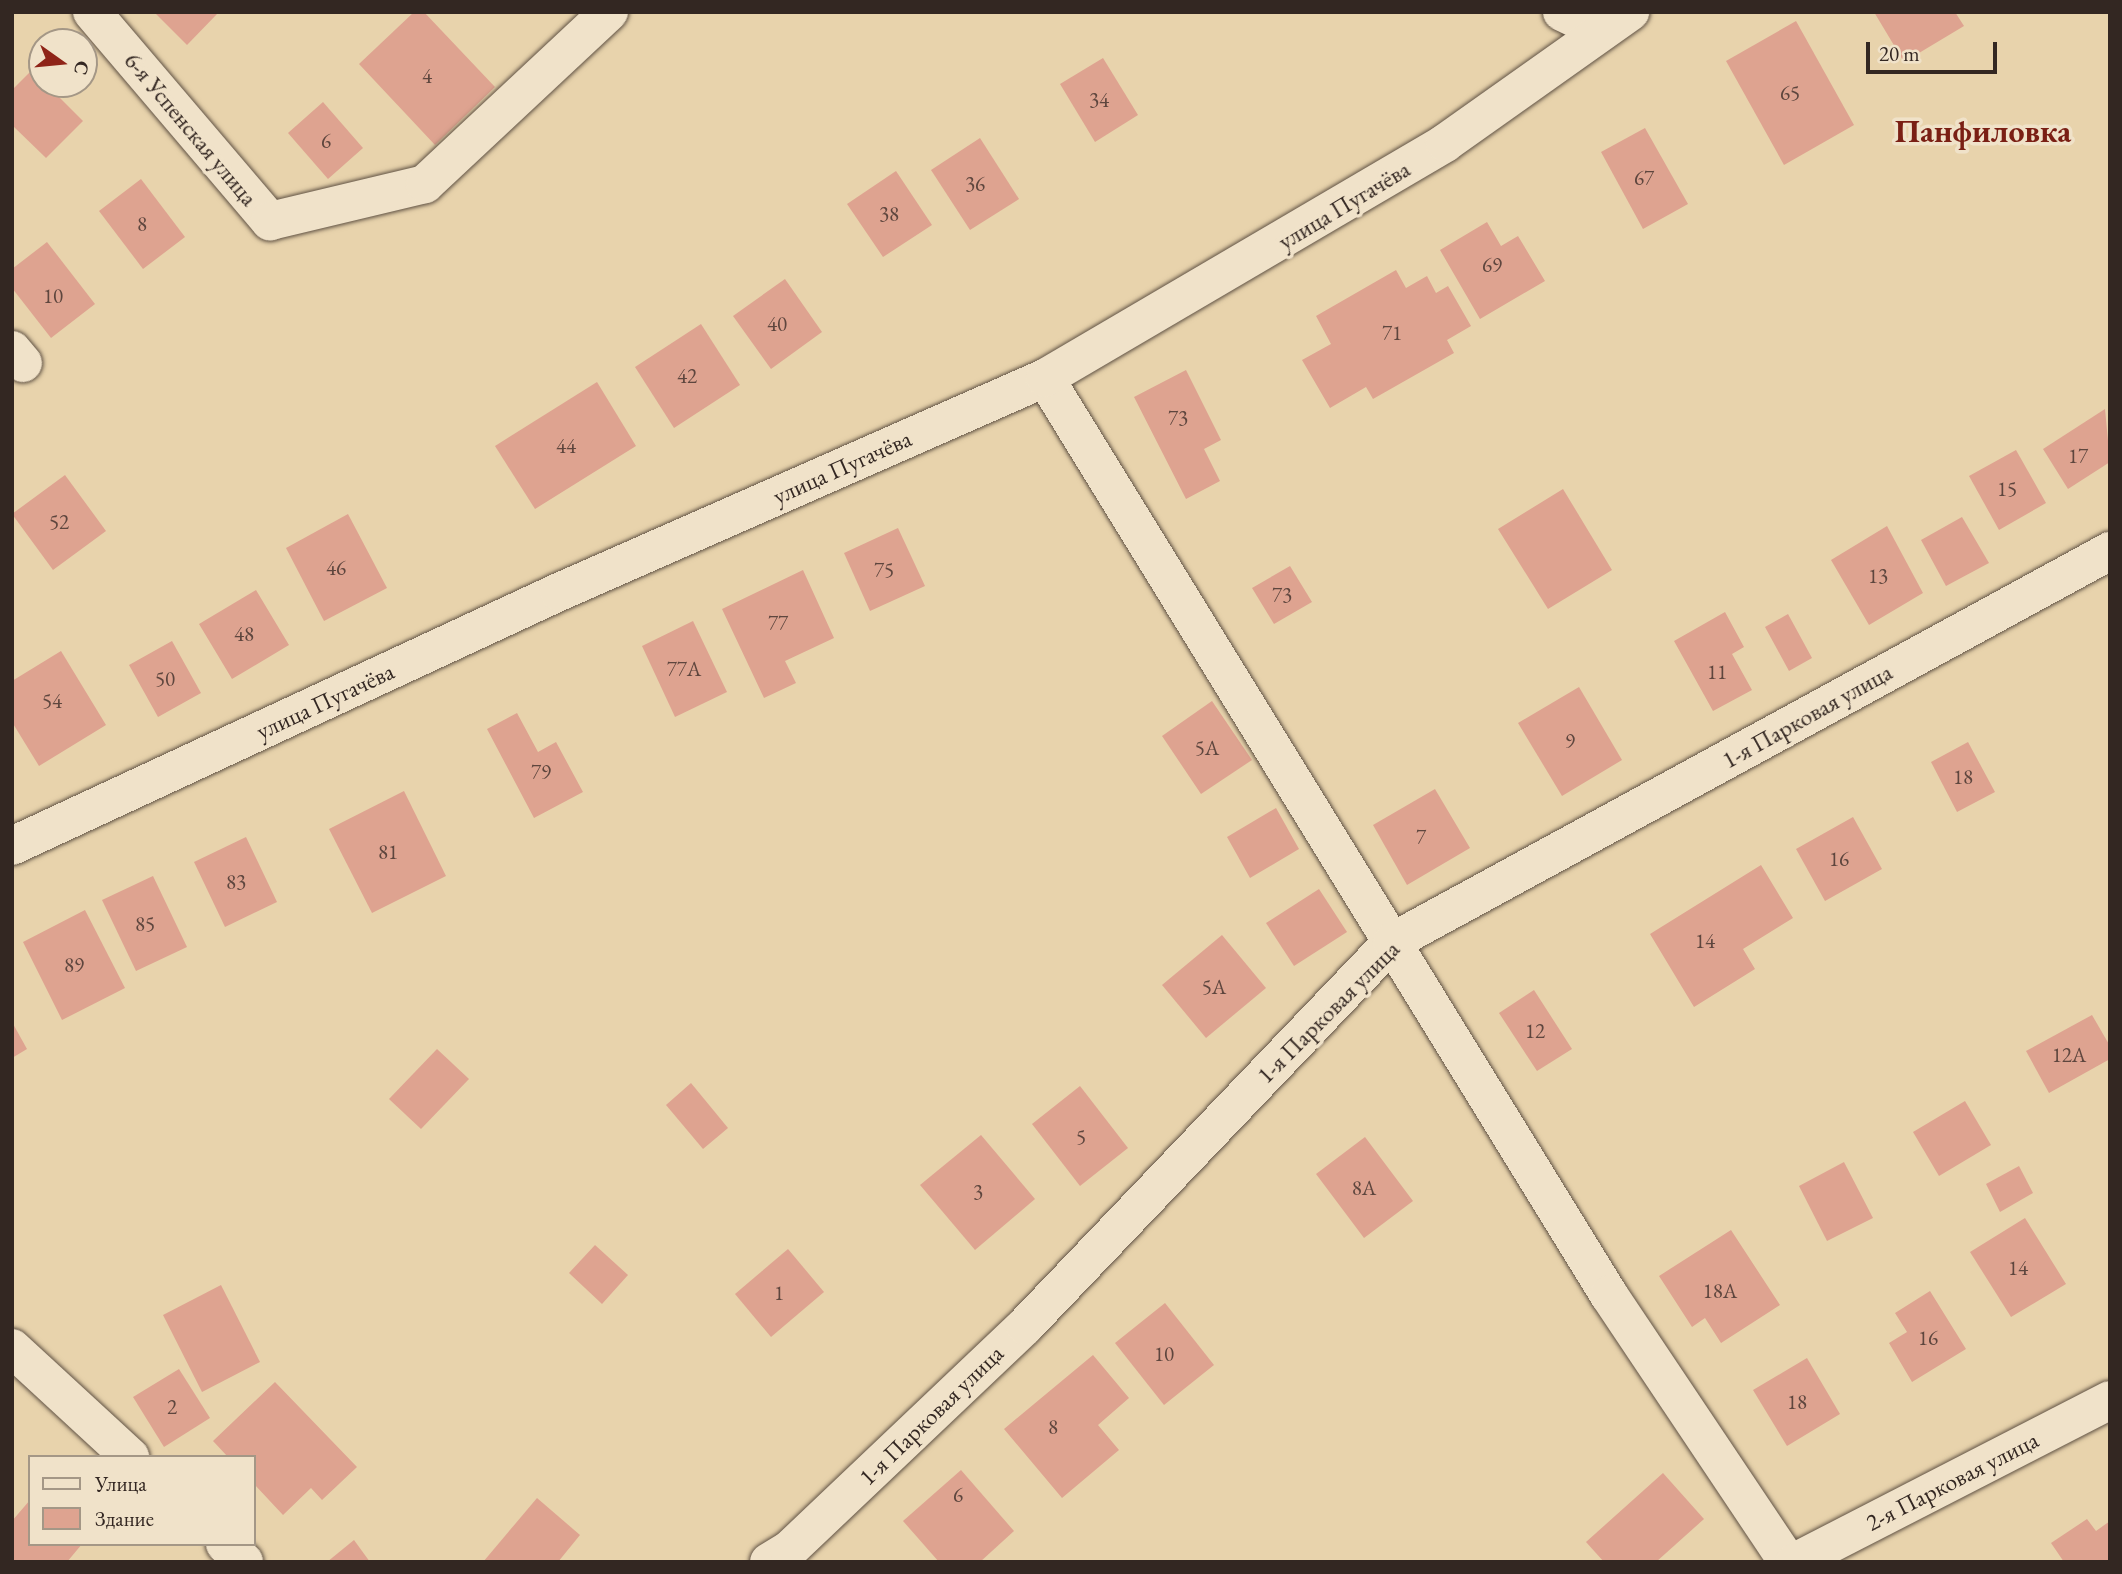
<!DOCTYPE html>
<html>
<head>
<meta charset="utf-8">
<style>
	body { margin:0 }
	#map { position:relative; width:2122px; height:1574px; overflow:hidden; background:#e8d3ac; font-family:"EB Garamond",serif }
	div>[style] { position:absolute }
	.building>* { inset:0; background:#dea390 }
	.roads { filter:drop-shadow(0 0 2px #605244) drop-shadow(0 0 2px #605244) }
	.minor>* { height:38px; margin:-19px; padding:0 19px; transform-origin:19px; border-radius:19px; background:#f0e2c9 }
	span { translate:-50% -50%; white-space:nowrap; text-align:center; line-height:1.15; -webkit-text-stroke:7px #f0e2c9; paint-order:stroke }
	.number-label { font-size:21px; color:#5e463e }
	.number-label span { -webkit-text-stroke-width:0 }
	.street-label { font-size:24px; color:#332722 }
	.district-label { font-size:32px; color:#7a1f14; font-weight:700 }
	.frame { position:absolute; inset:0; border:14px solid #332722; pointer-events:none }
	.legend { position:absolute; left:28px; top:1455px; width:228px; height:91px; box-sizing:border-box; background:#f0e2c9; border:2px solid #a49786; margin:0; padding:9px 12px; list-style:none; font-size:21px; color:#332722 }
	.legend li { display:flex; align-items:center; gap:14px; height:35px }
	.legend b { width:35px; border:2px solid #a49786 }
	.north { position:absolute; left:28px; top:28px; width:70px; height:70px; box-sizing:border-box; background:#f0e2c9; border:2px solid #a49786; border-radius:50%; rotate:105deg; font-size:19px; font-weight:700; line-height:28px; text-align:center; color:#332722 }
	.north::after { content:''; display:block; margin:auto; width:24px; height:32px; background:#8f2418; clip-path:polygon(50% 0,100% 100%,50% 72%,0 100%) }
	.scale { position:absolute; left:1866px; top:42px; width:131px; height:32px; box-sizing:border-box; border:4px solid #332722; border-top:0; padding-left:9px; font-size:21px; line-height:24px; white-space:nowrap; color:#332722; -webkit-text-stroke:5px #f0e2c9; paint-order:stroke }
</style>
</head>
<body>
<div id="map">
	<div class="building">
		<div style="clip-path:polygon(154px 12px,219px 12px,187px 45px)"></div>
		<div style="clip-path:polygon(414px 12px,424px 12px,495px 87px,435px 145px,359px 64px)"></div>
		<div style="clip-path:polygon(1874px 12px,1955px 12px,1964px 26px,1904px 62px)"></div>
		<div style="clip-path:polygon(1796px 21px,1854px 125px,1784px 165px,1726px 61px)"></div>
		<div style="clip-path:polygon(1103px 58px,1138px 115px,1095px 142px,1060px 84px)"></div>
		<div style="clip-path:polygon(32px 70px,83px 121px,46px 158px,12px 125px,12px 90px)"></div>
		<div style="clip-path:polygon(323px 102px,363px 148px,328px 179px,288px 133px)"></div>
		<div style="clip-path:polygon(1645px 128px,1688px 204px,1643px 229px,1601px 152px)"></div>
		<div style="clip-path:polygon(980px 138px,1019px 199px,970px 230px,931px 170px)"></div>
		<div style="clip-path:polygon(896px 171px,932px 225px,883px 257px,847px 204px)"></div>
		<div style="clip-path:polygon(141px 179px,185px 237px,143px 269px,99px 211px)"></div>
		<div style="clip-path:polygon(1487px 222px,1501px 246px,1518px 236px,1545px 281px,1480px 319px,1440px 250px)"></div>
		<div style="clip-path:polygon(47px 242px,95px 304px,51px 338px,12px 288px,12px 269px)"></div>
		<div style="clip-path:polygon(1396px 270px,1406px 288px,1427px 276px,1436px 293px,1448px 286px,1471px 326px,1447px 340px,1454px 353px,1373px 399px,1366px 387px,1330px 408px,1302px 360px,1331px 344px,1316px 316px)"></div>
		<div style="clip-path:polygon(785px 279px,822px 332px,771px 369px,733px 316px)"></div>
		<div style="clip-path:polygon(701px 324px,740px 385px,674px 428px,635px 367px)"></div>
		<div style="clip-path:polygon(1186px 370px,1221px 440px,1204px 449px,1220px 481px,1186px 499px,1134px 397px)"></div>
		<div style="clip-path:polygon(597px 382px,636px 446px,535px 509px,495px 446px)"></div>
		<div style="clip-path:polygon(2105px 409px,2110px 462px,2068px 489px,2043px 449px)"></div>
		<div style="clip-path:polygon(2016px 450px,2046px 503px,1999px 530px,1969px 476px)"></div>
		<div style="clip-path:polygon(65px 475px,106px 531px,53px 570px,12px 514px)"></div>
		<div style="clip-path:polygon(1563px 489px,1612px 570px,1548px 609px,1498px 529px)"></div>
		<div style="clip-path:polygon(348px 514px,387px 588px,324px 621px,286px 548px)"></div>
		<div style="clip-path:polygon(1962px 517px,1989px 563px,1946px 586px,1921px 540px)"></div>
		<div style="clip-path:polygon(1887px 526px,1923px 593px,1869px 625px,1831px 560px)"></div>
		<div style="clip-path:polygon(898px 528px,925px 586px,870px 611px,844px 553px)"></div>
		<div style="clip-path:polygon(1290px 566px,1312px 602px,1274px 624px,1252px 588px)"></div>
		<div style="clip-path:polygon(803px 570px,834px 638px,785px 661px,796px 683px,764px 698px,722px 609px)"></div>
		<div style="clip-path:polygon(256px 590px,289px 645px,232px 679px,199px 624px)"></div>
		<div style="clip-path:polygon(1725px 612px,1744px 647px,1732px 654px,1752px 690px,1713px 711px,1674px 641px)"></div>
		<div style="clip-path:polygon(1788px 614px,1812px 658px,1789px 671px,1765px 627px)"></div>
		<div style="clip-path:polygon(693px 621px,727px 692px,675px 717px,642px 646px)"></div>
		<div style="clip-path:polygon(172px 641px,201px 693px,158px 717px,129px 665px)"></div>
		<div style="clip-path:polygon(61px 651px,106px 725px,39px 766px,12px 722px,12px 681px)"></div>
		<div style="clip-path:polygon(1579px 687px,1622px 760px,1562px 796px,1518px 723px)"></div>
		<div style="clip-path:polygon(1212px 701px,1252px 760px,1201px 794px,1162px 736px)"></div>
		<div style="clip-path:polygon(517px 713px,538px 752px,556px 742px,583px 792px,534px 818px,487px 729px)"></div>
		<div style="clip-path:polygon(1968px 742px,1995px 792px,1957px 812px,1931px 762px)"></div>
		<div style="clip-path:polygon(1435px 789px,1470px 848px,1407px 885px,1373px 825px)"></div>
		<div style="clip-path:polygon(404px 791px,446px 876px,372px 913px,329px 829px)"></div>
		<div style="clip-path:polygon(1276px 808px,1299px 849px,1250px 878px,1227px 837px)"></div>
		<div style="clip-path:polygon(1853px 817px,1882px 869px,1825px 901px,1796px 849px)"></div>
		<div style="clip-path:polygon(246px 837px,277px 902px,225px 927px,194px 862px)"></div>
		<div style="clip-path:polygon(1761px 865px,1793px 918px,1743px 949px,1755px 969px,1694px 1007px,1650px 934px)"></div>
		<div style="clip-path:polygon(153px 876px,187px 947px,136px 971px,102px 900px)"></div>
		<div style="clip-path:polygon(1319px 889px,1347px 932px,1294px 966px,1266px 923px)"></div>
		<div style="clip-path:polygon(85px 910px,125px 988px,62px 1020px,23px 942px)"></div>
		<div style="clip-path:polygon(1222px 935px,1266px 988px,1206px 1038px,1162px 985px)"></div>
		<div style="clip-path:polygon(1534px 990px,1572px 1049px,1537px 1071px,1499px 1013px)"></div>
		<div style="clip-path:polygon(2092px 1015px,2110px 1046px,2110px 1059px,2049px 1093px,2026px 1051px)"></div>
		<div style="clip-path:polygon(12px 1022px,27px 1049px,12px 1058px)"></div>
		<div style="clip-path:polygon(437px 1049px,469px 1079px,421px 1129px,389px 1099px)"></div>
		<div style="clip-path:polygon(691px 1083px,728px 1128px,703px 1149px,666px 1105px)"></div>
		<div style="clip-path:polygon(1080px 1086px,1128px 1148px,1080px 1186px,1032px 1124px)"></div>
		<div style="clip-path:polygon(1965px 1101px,1991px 1145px,1939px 1176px,1913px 1132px)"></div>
		<div style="clip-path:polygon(981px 1135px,1035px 1199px,975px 1250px,920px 1185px)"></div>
		<div style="clip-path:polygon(1365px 1137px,1413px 1201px,1364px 1238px,1316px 1174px)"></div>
		<div style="clip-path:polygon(1844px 1162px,1873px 1218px,1827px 1241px,1799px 1186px)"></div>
		<div style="clip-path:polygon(2019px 1166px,2033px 1193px,2000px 1212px,1986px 1184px)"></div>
		<div style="clip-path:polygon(2025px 1218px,2066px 1284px,2011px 1317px,1970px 1252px)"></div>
		<div style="clip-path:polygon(1731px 1230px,1780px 1305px,1721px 1343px,1705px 1318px,1692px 1327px,1659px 1276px)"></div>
		<div style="clip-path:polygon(595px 1245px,628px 1275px,602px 1304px,569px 1273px)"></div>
		<div style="clip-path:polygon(788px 1249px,824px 1292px,771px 1337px,735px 1294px)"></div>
		<div style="clip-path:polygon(221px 1285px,260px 1362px,202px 1392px,163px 1315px)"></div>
		<div style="clip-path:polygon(1930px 1291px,1966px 1349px,1912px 1382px,1889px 1343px,1907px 1332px,1895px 1313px)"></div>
		<div style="clip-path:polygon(1165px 1303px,1214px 1365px,1164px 1405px,1115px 1343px)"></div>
		<div style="clip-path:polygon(1093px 1355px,1129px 1398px,1098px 1425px,1119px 1450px,1062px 1498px,1004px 1429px)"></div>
		<div style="clip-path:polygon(1807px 1358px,1840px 1414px,1787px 1446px,1753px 1390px)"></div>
		<div style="clip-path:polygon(179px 1369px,210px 1418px,164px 1447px,133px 1397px)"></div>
		<div style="clip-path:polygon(275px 1382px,357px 1467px,322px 1500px,311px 1488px,283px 1515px,254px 1484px,254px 1457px,228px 1457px,213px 1441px)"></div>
		<div style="clip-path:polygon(961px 1470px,1014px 1531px,980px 1562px,939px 1562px,903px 1521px)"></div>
		<div style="clip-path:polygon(1663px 1473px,1704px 1519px,1656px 1562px,1604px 1562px,1586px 1542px)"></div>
		<div style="clip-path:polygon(537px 1498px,580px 1535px,558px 1562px,483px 1562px)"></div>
		<div style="clip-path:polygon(30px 1500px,30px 1544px,82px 1544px,67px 1562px,12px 1562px,12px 1521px)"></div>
		<div style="clip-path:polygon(2087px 1519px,2096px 1531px,2110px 1521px,2110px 1562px,2064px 1562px,2051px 1543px)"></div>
		<div style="clip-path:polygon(354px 1540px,370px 1562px,327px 1562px)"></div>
	</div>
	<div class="roads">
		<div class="minor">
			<div style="left:92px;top:12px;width:275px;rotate:49.6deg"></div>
			<div style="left:270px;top:221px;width:159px;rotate:-13.4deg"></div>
			<div style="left:425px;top:184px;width:252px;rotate:-43.1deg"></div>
			<div style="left:1562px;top:12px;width:44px;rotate:25.4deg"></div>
			<div style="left:12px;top:350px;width:17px;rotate:50deg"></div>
			<div style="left:1045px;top:378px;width:1077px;rotate:58.41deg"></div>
			<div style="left:1609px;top:1295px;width:321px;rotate:56.2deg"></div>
			<div style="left:12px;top:846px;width:603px;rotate:-24.91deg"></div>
			<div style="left:559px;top:592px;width:531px;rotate:-23.77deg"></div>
			<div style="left:1045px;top:378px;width:464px;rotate:-30.4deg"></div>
			<div style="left:1445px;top:143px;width:227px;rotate:-35.3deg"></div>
			<div style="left:12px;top:1348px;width:161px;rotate:42.7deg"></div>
			<div style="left:225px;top:1544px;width:26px;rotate:43deg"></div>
			<div style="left:769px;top:1562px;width:23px;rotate:-31deg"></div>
			<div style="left:789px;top:1550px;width:325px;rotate:-43.5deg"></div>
			<div style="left:1025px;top:1326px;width:531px;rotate:-46.3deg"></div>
			<div style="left:1392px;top:942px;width:818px;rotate:-28.57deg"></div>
			<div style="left:1795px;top:1562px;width:354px;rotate:-27.2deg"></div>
		</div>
	</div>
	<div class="number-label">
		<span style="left:427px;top:76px">4</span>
		<span style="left:1790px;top:93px">65</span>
		<span style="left:1099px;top:100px">34</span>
		<span style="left:326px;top:141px">6</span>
		<span style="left:1644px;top:178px">67</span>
		<span style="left:975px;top:184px">36</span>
		<span style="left:889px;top:214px">38</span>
		<span style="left:142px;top:224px">8</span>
		<span style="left:1492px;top:265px">69</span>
		<span style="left:53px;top:296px">10</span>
		<span style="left:777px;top:324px">40</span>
		<span style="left:1392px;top:333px">71</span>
		<span style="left:687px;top:376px">42</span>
		<span style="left:1178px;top:418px">73</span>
		<span style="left:566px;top:446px">44</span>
		<span style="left:2078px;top:456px">17</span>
		<span style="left:2007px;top:489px">15</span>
		<span style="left:59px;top:522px">52</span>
		<span style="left:336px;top:568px">46</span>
		<span style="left:884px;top:570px">75</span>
		<span style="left:1878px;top:576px">13</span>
		<span style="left:1282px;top:595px">73</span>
		<span style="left:778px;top:623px">77</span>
		<span style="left:244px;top:634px">48</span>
		<span style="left:684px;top:669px">77А</span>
		<span style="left:1717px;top:672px">11</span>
		<span style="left:165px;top:679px">50</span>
		<span style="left:52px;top:701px">54</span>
		<span style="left:1570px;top:741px">9</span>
		<span style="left:1207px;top:748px">5А</span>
		<span style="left:541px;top:772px">79</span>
		<span style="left:1963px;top:777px">18</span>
		<span style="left:1421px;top:837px">7</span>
		<span style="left:388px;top:852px">81</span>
		<span style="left:1839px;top:859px">16</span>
		<span style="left:236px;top:882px">83</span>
		<span style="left:145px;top:924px">85</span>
		<span style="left:1705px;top:941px">14</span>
		<span style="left:74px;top:965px">89</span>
		<span style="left:1214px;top:987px">5А</span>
		<span style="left:1535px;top:1031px">12</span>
		<span style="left:2069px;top:1055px">12А</span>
		<span style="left:1081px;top:1137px">5</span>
		<span style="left:1364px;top:1188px">8А</span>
		<span style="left:978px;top:1192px">3</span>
		<span style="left:2018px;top:1268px">14</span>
		<span style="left:1720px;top:1291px">18А</span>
		<span style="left:779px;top:1293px">1</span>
		<span style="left:1928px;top:1338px">16</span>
		<span style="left:1164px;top:1354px">10</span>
		<span style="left:1797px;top:1402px">18</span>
		<span style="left:172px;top:1407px">2</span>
		<span style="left:1053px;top:1427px">8</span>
		<span style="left:958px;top:1495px">6</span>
	</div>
	<div class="street-label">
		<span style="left:191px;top:129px;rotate:50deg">6-я Успенская улица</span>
		<span style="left:1344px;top:205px;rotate:-31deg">улица Пугачёва</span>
		<span style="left:842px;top:467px;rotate:-24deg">улица Пугачёва</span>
		<span style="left:325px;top:701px;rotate:-25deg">улица Пугачёва</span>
		<span style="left:1807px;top:716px;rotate:-29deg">1-я Парковая улица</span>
		<span style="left:1328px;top:1012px;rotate:-45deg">1-я Парковая улица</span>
		<span style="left:931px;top:1415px;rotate:-44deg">1-я Парковая улица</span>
		<span style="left:1952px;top:1481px;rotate:-27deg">2-я Парковая улица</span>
	</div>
	<div class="district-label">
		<span style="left:1983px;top:131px">Панфиловка</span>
	</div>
	<div class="frame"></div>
	<ul class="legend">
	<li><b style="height:9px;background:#f0e2c9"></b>Улица</li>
	<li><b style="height:19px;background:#dea390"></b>Здание</li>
	</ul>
	<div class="north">С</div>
	<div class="scale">20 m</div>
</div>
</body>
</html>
